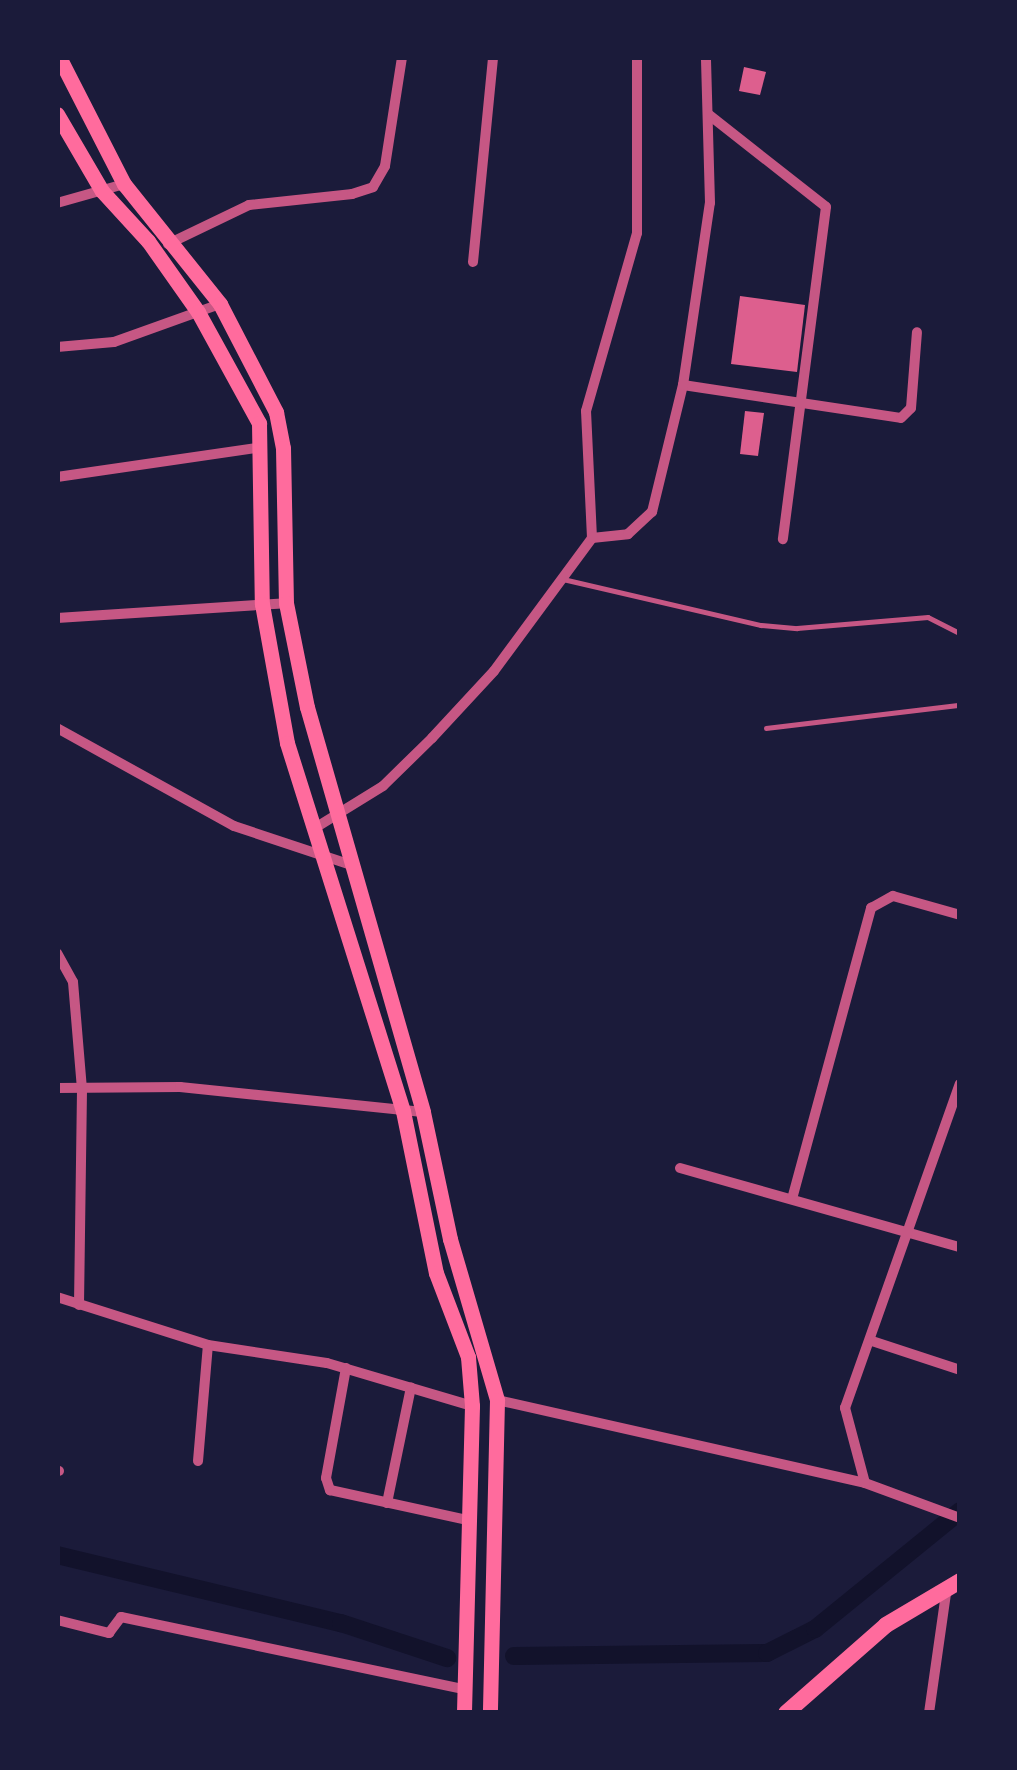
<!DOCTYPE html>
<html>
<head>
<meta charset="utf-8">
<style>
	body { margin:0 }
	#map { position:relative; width:1017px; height:1770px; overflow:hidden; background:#1b1b3a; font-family:"Alegreya Sans",sans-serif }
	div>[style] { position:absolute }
	.canal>* { height:18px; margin:-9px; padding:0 9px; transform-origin:9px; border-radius:9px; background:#12122b }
	.building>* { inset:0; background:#dd5f8e }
	.service>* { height:4.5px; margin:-2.25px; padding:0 2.25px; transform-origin:2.25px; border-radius:2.25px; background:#c65784 }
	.minor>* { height:10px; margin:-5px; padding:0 5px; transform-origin:5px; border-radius:5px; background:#c65784 }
	.primary>* { height:15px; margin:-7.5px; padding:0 7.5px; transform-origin:7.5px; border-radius:7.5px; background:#ff6b9d }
	.trunk>* { height:16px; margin:-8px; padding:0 8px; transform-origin:8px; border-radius:8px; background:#ff6b9d }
	span { translate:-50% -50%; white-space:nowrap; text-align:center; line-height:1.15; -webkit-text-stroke:10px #1b1b3a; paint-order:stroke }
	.frame { position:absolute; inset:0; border:60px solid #1b1b3a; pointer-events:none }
</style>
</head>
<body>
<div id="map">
	<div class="canal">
		<div style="left:57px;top:1555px;width:292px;rotate:13.5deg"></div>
		<div style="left:341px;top:1623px;width:112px;rotate:18.3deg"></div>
		<div style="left:514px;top:1656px;width:253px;rotate:-0.7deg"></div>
		<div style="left:767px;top:1653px;width:54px;rotate:-26.6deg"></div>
		<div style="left:815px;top:1629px;width:187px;rotate:-39.1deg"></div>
	</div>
	<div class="building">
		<div style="clip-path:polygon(744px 67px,766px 72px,760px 95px,739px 91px)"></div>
		<div style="clip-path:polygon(740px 296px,805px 305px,797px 372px,731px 364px)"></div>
		<div style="clip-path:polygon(745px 411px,764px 413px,758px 456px,740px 454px)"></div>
	</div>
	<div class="service">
		<div style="left:563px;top:579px;width:203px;rotate:13.1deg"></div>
		<div style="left:761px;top:625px;width:36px;rotate:5deg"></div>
		<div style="left:797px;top:628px;width:131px;rotate:-4.8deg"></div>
		<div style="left:928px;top:617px;width:36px;rotate:27deg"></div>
		<div style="left:766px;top:728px;width:195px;rotate:-6.8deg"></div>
	</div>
	<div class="minor">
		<div style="left:708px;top:114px;width:150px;rotate:38.2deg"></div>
		<div style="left:826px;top:207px;width:335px;rotate:97.4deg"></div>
		<div style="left:57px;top:203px;width:70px;rotate:-15.8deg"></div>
		<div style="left:168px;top:244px;width:90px;rotate:-25.7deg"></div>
		<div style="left:249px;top:205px;width:104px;rotate:-6.1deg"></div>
		<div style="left:352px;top:194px;width:22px;rotate:-18deg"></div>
		<div style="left:373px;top:187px;width:24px;rotate:-60deg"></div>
		<div style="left:385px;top:166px;width:110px;rotate:-81.1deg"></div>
		<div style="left:473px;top:262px;width:206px;rotate:-84.4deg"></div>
		<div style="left:57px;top:347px;width:57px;rotate:-5deg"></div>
		<div style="left:114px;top:342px;width:113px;rotate:-19.7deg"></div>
		<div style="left:683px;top:385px;width:220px;rotate:8.6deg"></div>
		<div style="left:901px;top:418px;width:14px;rotate:-45deg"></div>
		<div style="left:911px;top:408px;width:76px;rotate:-85.5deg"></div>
		<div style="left:57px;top:477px;width:207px;rotate:-8.3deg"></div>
		<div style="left:592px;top:538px;width:127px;rotate:-92.7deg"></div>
		<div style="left:586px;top:411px;width:185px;rotate:-74deg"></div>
		<div style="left:637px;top:233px;width:176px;rotate:-90deg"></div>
		<div style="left:57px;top:618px;width:229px;rotate:-3.7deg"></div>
		<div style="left:57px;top:728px;width:202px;rotate:29deg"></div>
		<div style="left:234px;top:826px;width:126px;rotate:18.4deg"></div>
		<div style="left:315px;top:828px;width:80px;rotate:-31.7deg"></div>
		<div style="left:383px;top:786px;width:69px;rotate:-44.4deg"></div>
		<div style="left:432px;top:738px;width:91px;rotate:-47.2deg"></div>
		<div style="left:494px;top:671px;width:165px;rotate:-53.6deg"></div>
		<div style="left:592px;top:538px;width:36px;rotate:-6deg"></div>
		<div style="left:628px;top:534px;width:33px;rotate:-43deg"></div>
		<div style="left:652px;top:512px;width:131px;rotate:-76.3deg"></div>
		<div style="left:683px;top:385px;width:184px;rotate:-81.6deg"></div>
		<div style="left:710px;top:203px;width:146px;rotate:-91.6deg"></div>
		<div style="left:57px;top:953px;width:33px;rotate:61deg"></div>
		<div style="left:73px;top:982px;width:108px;rotate:85.2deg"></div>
		<div style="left:82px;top:1090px;width:215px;rotate:90.8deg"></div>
		<div style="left:57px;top:1088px;width:123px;rotate:-0.5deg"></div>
		<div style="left:180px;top:1087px;width:244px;rotate:5.9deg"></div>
		<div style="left:680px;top:1168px;width:291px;rotate:15.8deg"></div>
		<div style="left:792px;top:1199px;width:302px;rotate:-74.8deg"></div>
		<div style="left:871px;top:908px;width:25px;rotate:-29deg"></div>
		<div style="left:893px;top:896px;width:70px;rotate:15.8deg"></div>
		<div style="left:57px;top:1297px;width:158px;rotate:17.6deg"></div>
		<div style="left:208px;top:1345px;width:120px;rotate:8.6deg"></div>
		<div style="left:327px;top:1363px;width:151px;rotate:16.5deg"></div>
		<div style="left:872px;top:1341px;width:93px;rotate:18.2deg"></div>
		<div style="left:346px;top:1368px;width:112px;rotate:100.3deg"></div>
		<div style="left:326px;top:1478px;width:13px;rotate:72deg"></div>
		<div style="left:330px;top:1490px;width:141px;rotate:12.3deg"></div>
		<div style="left:497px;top:1400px;width:377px;rotate:12.7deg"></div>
		<div style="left:865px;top:1483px;width:101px;rotate:20.2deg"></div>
		<div style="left:198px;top:1461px;width:116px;rotate:-85.1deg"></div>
		<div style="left:57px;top:1471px;width:2px"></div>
		<div style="left:865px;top:1483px;width:78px;rotate:-104.9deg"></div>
		<div style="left:845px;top:1408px;width:344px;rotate:-70.5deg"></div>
		<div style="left:387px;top:1503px;width:118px;rotate:-78.3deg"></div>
		<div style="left:57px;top:1620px;width:54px;rotate:14deg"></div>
		<div style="left:109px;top:1633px;width:20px;rotate:-53deg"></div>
		<div style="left:121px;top:1617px;width:350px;rotate:11.9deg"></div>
		<div style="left:929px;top:1713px;width:127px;rotate:-81.9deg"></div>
	</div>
	<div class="primary">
		<div style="left:59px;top:57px;width:143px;rotate:62.9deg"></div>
		<div style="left:124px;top:184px;width:154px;rotate:51.3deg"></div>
		<div style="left:220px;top:304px;width:122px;rotate:62.6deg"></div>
		<div style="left:276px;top:412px;width:37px;rotate:79deg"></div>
		<div style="left:283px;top:448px;width:155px;rotate:88.9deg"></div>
		<div style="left:286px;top:603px;width:106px;rotate:78.6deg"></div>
		<div style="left:307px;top:707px;width:421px;rotate:74deg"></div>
		<div style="left:423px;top:1112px;width:130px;rotate:78deg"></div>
		<div style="left:450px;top:1239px;width:168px;rotate:73.7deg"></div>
		<div style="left:497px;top:1400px;width:313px;rotate:91.3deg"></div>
		<div style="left:57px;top:114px;width:89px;rotate:59.7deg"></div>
		<div style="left:102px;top:191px;width:68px;rotate:47.4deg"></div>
		<div style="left:148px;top:241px;width:87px;rotate:54.8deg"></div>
		<div style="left:198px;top:312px;width:127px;rotate:61.2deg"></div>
		<div style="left:259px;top:423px;width:181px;rotate:89.1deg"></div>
		<div style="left:262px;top:604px;width:141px;rotate:79.8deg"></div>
		<div style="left:287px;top:743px;width:386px;rotate:72.5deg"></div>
		<div style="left:403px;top:1111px;width:165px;rotate:78.5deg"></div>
		<div style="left:436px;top:1273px;width:90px;rotate:69.1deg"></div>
		<div style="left:468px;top:1357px;width:49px;rotate:85.3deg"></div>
		<div style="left:472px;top:1406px;width:307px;rotate:91.5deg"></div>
	</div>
	<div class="trunk">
		<div style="left:786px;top:1713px;width:133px;rotate:-41.3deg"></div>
		<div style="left:886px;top:1625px;width:86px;rotate:-30.7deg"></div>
	</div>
	<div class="frame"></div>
</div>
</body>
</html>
